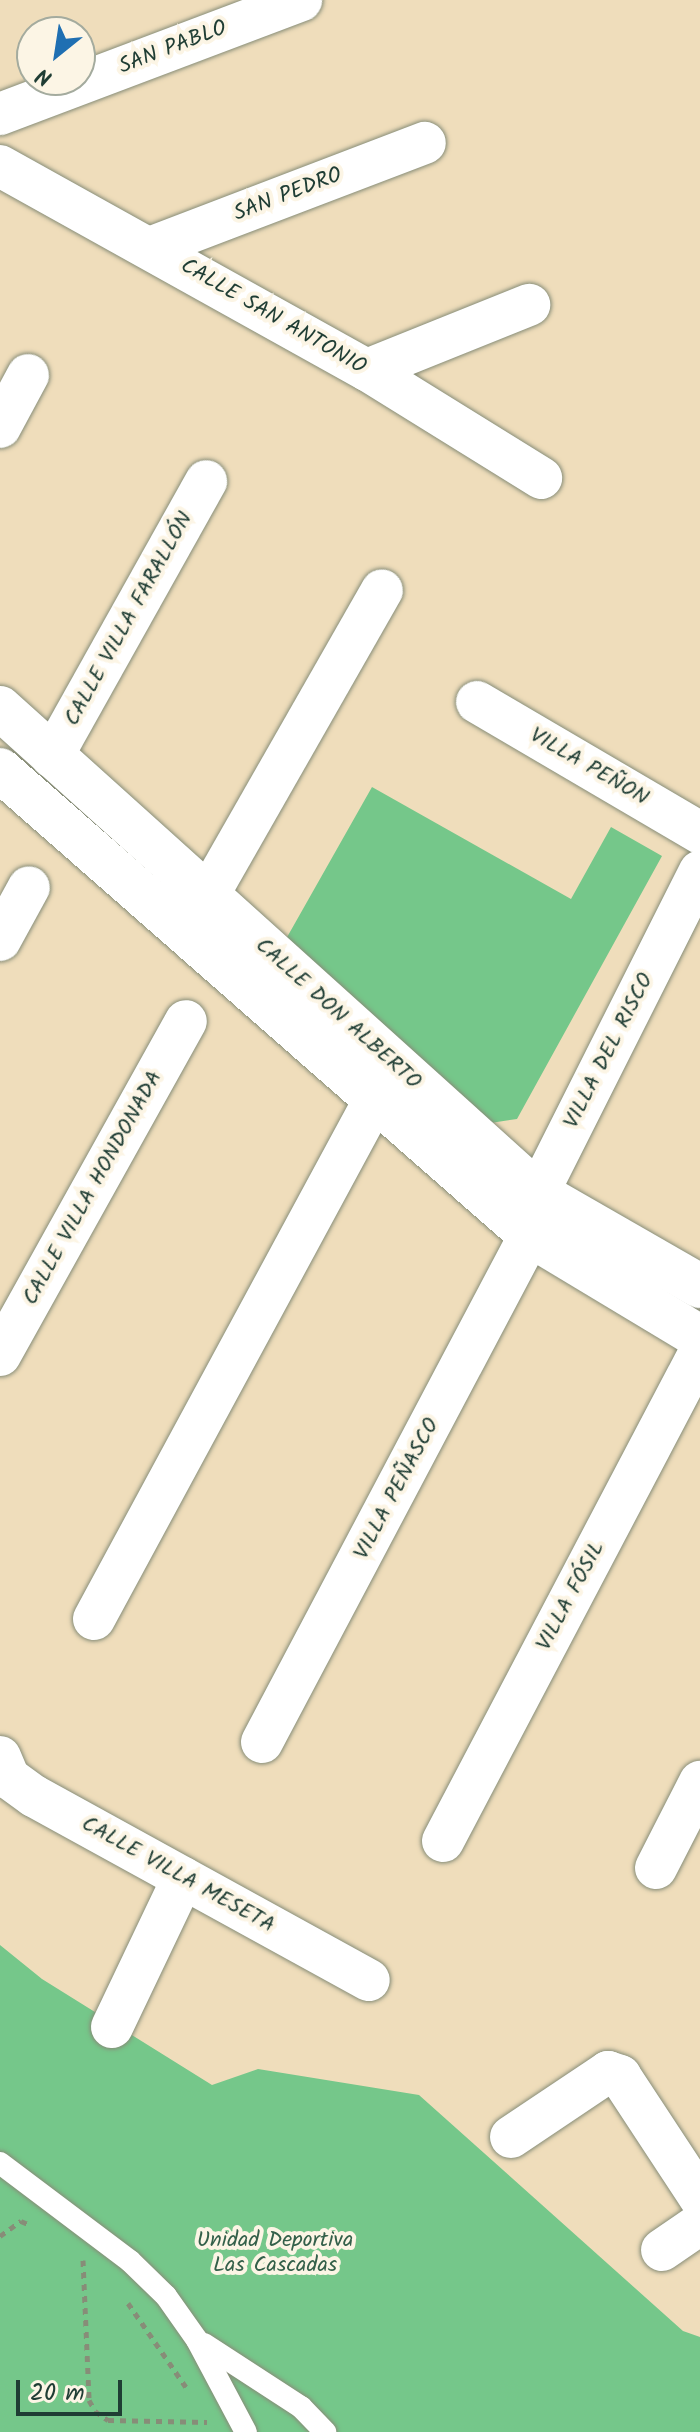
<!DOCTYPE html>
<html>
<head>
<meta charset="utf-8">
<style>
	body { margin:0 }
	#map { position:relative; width:700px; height:2432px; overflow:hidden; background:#efddbb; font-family:Kalam,sans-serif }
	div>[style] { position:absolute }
	.green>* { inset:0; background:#75c78a }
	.path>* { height:5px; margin-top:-2.5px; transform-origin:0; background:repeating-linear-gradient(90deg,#878d78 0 6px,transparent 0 12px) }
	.roads { filter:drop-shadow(0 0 2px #878d78) drop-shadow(0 0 2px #878d78) }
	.service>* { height:22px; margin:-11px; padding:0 11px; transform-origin:11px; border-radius:11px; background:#fff }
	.minor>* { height:42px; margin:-21px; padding:0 21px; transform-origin:21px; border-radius:21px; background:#fff }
	.tertiary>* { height:44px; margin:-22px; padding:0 22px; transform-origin:22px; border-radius:22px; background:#fff }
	span { translate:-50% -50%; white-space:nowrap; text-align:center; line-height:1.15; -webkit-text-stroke:8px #fcf5e5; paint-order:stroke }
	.street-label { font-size:22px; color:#1f3d34 }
	.park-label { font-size:22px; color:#34604a }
	.north { position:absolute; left:16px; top:16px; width:80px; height:80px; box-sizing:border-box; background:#fcf5e5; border:2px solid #a4ab9e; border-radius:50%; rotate:210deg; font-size:22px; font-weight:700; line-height:32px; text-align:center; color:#1f3d34 }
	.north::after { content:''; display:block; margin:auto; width:28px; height:36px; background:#1f6fb2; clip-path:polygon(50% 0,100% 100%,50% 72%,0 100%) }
	.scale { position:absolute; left:16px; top:2380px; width:106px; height:36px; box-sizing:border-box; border:4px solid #1f3d34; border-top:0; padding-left:10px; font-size:24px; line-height:28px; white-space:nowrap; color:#1f3d34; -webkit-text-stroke:6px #fcf5e5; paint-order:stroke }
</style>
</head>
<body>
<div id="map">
	<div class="green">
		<div style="clip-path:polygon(372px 787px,571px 899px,611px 827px,662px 856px,517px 1119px,484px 1124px,286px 939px)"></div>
		<div style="clip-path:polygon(0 1945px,42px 1979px,212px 2085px,258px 2069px,419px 2095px,683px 2331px,700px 2337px,700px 2432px,0 2432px)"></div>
	</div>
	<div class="path">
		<div style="left:0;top:2236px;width:26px;rotate:-36deg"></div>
		<div style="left:21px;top:2221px;width:10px;rotate:24deg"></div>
		<div style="left:83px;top:2260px;width:140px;rotate:87.5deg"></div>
		<div style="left:89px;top:2400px;width:13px;rotate:61deg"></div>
		<div style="left:95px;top:2411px;width:16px;rotate:35deg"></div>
		<div style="left:108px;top:2420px;width:99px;rotate:1.2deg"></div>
		<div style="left:128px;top:2303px;width:102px;rotate:55.4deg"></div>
	</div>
	<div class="roads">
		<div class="service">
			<div style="left:0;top:2163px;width:163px;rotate:37deg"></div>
			<div style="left:130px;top:2261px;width:50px;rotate:44.2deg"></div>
			<div style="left:166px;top:2296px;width:54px;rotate:54.8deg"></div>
			<div style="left:197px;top:2340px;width:104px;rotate:62deg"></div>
			<div style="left:204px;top:2344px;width:116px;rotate:33deg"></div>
			<div style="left:301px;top:2407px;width:35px;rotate:46deg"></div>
		</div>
		<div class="minor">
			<div style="left:0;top:114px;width:322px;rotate:-20.7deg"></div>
			<div style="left:0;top:166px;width:420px;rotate:29.1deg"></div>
			<div style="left:367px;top:370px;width:205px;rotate:31.8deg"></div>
			<div style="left:152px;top:247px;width:292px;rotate:-20.9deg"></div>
			<div style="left:367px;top:370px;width:175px;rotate:-21.9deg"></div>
			<div style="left:0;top:427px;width:59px;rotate:-61.7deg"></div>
			<div style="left:477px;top:702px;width:259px;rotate:30.4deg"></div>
			<div style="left:52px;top:757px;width:316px;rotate:-60.8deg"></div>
			<div style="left:207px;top:897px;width:353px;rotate:-60.3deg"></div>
			<div style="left:0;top:940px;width:60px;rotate:-61.3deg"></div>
			<div style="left:0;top:1355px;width:382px;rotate:-60.9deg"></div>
			<div style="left:94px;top:1619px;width:591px;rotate:-61.61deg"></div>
			<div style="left:262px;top:1742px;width:573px;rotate:-62.14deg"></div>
			<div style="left:530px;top:1235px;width:43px;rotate:-79.2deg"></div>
			<div style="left:538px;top:1193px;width:360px;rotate:-63.3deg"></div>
			<div style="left:0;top:1757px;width:23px;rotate:67deg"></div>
			<div style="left:9px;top:1778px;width:31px;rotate:36deg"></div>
			<div style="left:34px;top:1796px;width:382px;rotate:28.8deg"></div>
			<div style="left:443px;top:1841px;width:552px;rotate:-62.28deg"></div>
			<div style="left:656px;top:1868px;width:97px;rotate:-62.9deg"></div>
			<div style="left:112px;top:2027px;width:165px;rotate:-64.5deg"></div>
			<div style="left:511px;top:2137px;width:117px;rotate:-33.8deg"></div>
			<div style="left:608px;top:2072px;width:13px;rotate:18deg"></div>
			<div style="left:620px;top:2076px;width:146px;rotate:56.7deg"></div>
			<div style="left:662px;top:2250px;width:46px;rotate:-34.4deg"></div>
		</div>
		<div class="tertiary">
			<div style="left:0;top:708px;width:724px;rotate:42.03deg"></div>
			<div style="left:538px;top:1193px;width:187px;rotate:29.9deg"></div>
			<div style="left:0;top:770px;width:705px;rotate:41.26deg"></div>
			<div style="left:530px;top:1235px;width:198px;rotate:31deg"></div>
		</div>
	</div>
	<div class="street-label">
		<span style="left:173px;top:48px;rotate:-21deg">SAN PABLO</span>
		<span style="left:288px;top:195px;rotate:-21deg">SAN PEDRO</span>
		<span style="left:273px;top:317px;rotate:30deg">CALLE SAN ANTONIO</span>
		<span style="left:129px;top:619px;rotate:-61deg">CALLE VILLA FARALLÓN</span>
		<span style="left:589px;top:767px;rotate:30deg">VILLA PEÑON</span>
		<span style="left:338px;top:1014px;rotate:42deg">CALLE DON ALBERTO</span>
		<span style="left:609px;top:1051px;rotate:-63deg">VILLA DEL RISCO</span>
		<span style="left:93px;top:1188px;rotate:-61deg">CALLE VILLA HONDONADA</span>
		<span style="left:397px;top:1489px;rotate:-62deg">VILLA PEÑASCO</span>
		<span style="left:571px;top:1596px;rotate:-62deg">VILLA FÓSIL</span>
		<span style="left:178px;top:1875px;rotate:29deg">CALLE VILLA MESETA</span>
	</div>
	<div class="park-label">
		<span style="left:275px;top:2253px">Unidad Deportiva<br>Las Cascadas</span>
	</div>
	<div class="north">N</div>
	<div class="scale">20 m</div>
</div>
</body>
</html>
